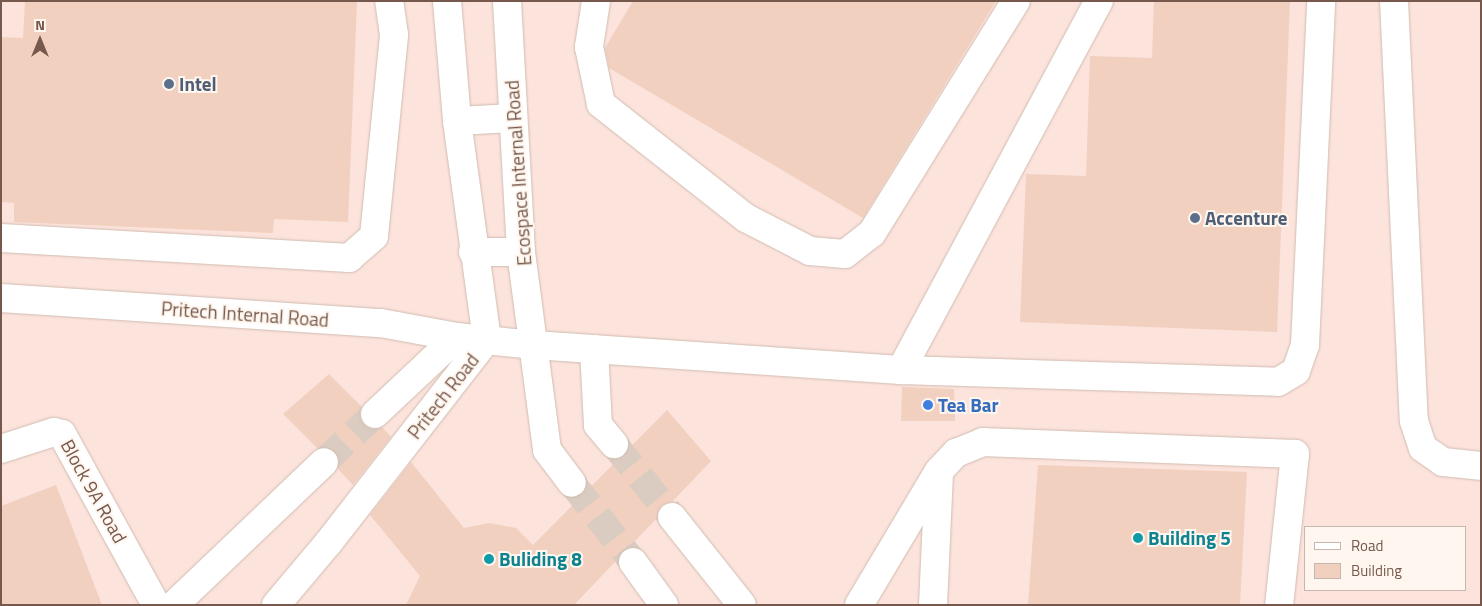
<!DOCTYPE html>
<html>
<head>
<meta charset="utf-8">
<style>
	body { margin:0 }
	#map { position:relative; width:1482px; height:606px; overflow:hidden; background:#fcf3e8; font-family:"Titillium Web",sans-serif }
	div>[style] { position:absolute }
	.commercial>* { inset:0; background:#fce3dc }
	.building>* { inset:0; background:#f1d0c0 }
	.minor-tunnel>* { height:28px; margin-top:-14px; transform-origin:0; background:repeating-linear-gradient(90deg,#daccc1 0 28px,transparent 0 42px) }
	.roads { filter:drop-shadow(0 0 1px #d0bcb0) drop-shadow(0 0 1px #d0bcb0) }
	.minor>* { height:28px; margin:-14px; padding:0 14px; transform-origin:14px; border-radius:14px; background:#fff }
	.dots>* { width:14px; height:14px; translate:-50% -50%; box-sizing:border-box; border:2px solid #fff7ef; border-radius:50% }
	span { translate:-50% -50%; white-space:nowrap; text-align:center; line-height:1.15; -webkit-text-stroke:4px #fff7ef; paint-order:stroke }
	.service-label { font-size:19px; color:#4e5e75; font-weight:700 }
	.left { translate:0 -50%; text-align:left }
	.street-label { font-size:19px; color:#76584c }
	.shop-label { font-size:19px; color:#366cbe; font-weight:700 }
	.culture-label { font-size:19px; color:#0d838f; font-weight:700 }
	.frame { position:absolute; inset:0; border:2px solid #76584c; pointer-events:none }
	.legend { position:absolute; left:1304px; top:526px; width:162px; height:65px; box-sizing:border-box; background:#fff7ef; border:1px solid #c8b7ae; margin:0; padding:6px 9px; list-style:none; font-size:15px; color:#76584c }
	.legend li { display:flex; align-items:center; gap:10px; height:25px }
	.legend b { width:25px; border:1px solid #c8b7ae }
	.north { position:absolute; left:15px; top:15px; width:50px; height:50px; -webkit-text-stroke:4px #fff7ef; paint-order:stroke; rotate:0deg; font-size:14px; font-weight:700; line-height:20px; text-align:center; color:#76584c }
	.north::after { content:''; display:block; margin:auto; width:18px; height:22px; background:#76584c; clip-path:polygon(50% 0,100% 100%,50% 72%,0 100%) }
</style>
</head>
<body>
<div id="map">
	<div class="commercial">
		<div style="clip-path:polygon(evenodd,1px 1px,1481px 1px,1481px 605px,1px 605px,1px 1px,1306px 527px,1466px 527px,1466px 590px,1306px 590px,1306px 527px)"></div>
	</div>
	<div class="building">
		<div style="clip-path:polygon(25px 1px,357px 1px,348px 222px,274px 219px,273px 233px,14px 222px,14px 203px,1px 202px,1px 37px,23px 38px)"></div>
		<div style="clip-path:polygon(633px 1px,996px 1px,863px 218px,609px 68px,605px 48px)"></div>
		<div style="clip-path:polygon(1154px 1px,1290px 1px,1277px 332px,1020px 322px,1026px 174px,1086px 176px,1090px 56px,1152px 58px)"></div>
		<div style="clip-path:polygon(329px 374px,362px 407px,360px 417px,364px 425px,371px 429px,382px 427px,391px 437px,353px 485px,338px 469px,339px 459px,335px 451px,328px 447px,317px 448px,283px 414px)"></div>
		<div style="clip-path:polygon(902px 387px,954px 389px,955px 421px,901px 421px)"></div>
		<div style="clip-path:polygon(667px 410px,711px 461px,672px 502px,662px 505px,657px 518px,574px 605px,406px 605px,420px 576px,370px 515px,411px 462px,464px 528px,489px 523px,516px 528px,533px 545px)"></div>
		<div style="clip-path:polygon(1038px 465px,1247px 472px,1240px 605px,1028px 605px)"></div>
		<div style="clip-path:polygon(56px 485px,102px 605px,1px 605px,1px 506px)"></div>
	</div>
	<div class="minor-tunnel">
		<div style="left:614px;top:444px;width:93px;rotate:51.5deg"></div>
		<div style="left:324px;top:462px;width:70px;rotate:-43.3deg"></div>
		<div style="left:572px;top:483px;width:100px;rotate:52.3deg"></div>
	</div>
	<div class="roads">
		<div class="minor">
			<div style="left:447px;top:1px;width:120px;rotate:85.2deg"></div>
			<div style="left:457px;top:121px;width:220px;rotate:82.2deg"></div>
			<div style="left:507px;top:1px;width:251px;rotate:86.8deg"></div>
			<div style="left:521px;top:252px;width:200px;rotate:82.5deg"></div>
			<div style="left:547px;top:450px;width:41px;rotate:52.9deg"></div>
			<div style="left:596px;top:1px;width:47px;rotate:98.7deg"></div>
			<div style="left:589px;top:47px;width:58px;rotate:78.1deg"></div>
			<div style="left:601px;top:104px;width:184px;rotate:38.2deg"></div>
			<div style="left:746px;top:218px;width:72px;rotate:27.3deg"></div>
			<div style="left:810px;top:251px;width:35px;rotate:5deg"></div>
			<div style="left:845px;top:254px;width:34px;rotate:-38deg"></div>
			<div style="left:872px;top:233px;width:273px;rotate:-58.2deg"></div>
			<div style="left:1394px;top:1px;width:420px;rotate:87.3deg"></div>
			<div style="left:1414px;top:421px;width:28px;rotate:72deg"></div>
			<div style="left:1423px;top:448px;width:24px;rotate:35deg"></div>
			<div style="left:1443px;top:462px;width:38px;rotate:6deg"></div>
			<div style="left:457px;top:121px;width:56px;rotate:-3.1deg"></div>
			<div style="left:1px;top:238px;width:349px;rotate:3.3deg"></div>
			<div style="left:349px;top:258px;width:33px;rotate:-41deg"></div>
			<div style="left:374px;top:236px;width:202px;rotate:-84.3deg"></div>
			<div style="left:394px;top:35px;width:34px;rotate:-98deg"></div>
			<div style="left:473px;top:252px;width:48px"></div>
			<div style="left:1px;top:298px;width:381px;rotate:3.8deg"></div>
			<div style="left:381px;top:323px;width:77px;rotate:10.4deg"></div>
			<div style="left:457px;top:337px;width:76px;rotate:6deg"></div>
			<div style="left:533px;top:345px;width:369px;rotate:3.9deg"></div>
			<div style="left:901px;top:370px;width:377px;rotate:1.8deg"></div>
			<div style="left:1278px;top:382px;width:21px;rotate:-31deg"></div>
			<div style="left:1296px;top:371px;width:28px;rotate:-71deg"></div>
			<div style="left:1305px;top:345px;width:344px;rotate:-87.3deg"></div>
			<div style="left:594px;top:349px;width:76px;rotate:87deg"></div>
			<div style="left:598px;top:425px;width:25px;rotate:50deg"></div>
			<div style="left:901px;top:370px;width:419px;rotate:-61.8deg"></div>
			<div style="left:375px;top:414px;width:112px;rotate:-43.2deg"></div>
			<div style="left:1px;top:449px;width:56px;rotate:-17.8deg"></div>
			<div style="left:54px;top:432px;width:8px;rotate:14deg"></div>
			<div style="left:62px;top:434px;width:195px;rotate:61.2deg"></div>
			<div style="left:672px;top:517px;width:112px;rotate:51.5deg"></div>
			<div style="left:633px;top:562px;width:53px;rotate:54.2deg"></div>
			<div style="left:174px;top:605px;width:207px;rotate:-43.6deg"></div>
			<div style="left:276px;top:605px;width:82px;rotate:-49.9deg"></div>
			<div style="left:329px;top:542px;width:257px;rotate:-52.1deg"></div>
			<div style="left:859px;top:605px;width:156px;rotate:-59.2deg"></div>
			<div style="left:939px;top:471px;width:25px;rotate:-47deg"></div>
			<div style="left:956px;top:453px;width:29px;rotate:-22deg"></div>
			<div style="left:983px;top:442px;width:312px;rotate:2.2deg"></div>
			<div style="left:1295px;top:454px;width:152px;rotate:96deg"></div>
			<div style="left:933px;top:605px;width:130px;rotate:-87.4deg"></div>
		</div>
	</div>
	<div class="dots">
		<div style="left:169px;top:84px;background:#5c6f8a"></div>
		<div style="left:1195px;top:218px;background:#5c6f8a"></div>
		<div style="left:928px;top:405px;background:#3f7fe0"></div>
		<div style="left:1138px;top:538px;background:#0f9aa8"></div>
		<div style="left:489px;top:559px;background:#0f9aa8"></div>
	</div>
	<div class="service-label">
		<span class="left" style="left:179px;top:84px">Intel</span>
		<span class="left" style="left:1205px;top:218px">Accenture</span>
	</div>
	<div class="street-label">
		<span style="left:518px;top:173px;rotate:-94deg">Ecospace Internal Road</span>
		<span style="left:245px;top:314px;rotate:4deg">Pritech Internal Road</span>
		<span style="left:443px;top:396px;rotate:-52deg">Pritech Road</span>
		<span style="left:94px;top:491px;rotate:61deg">Block 9A Road</span>
	</div>
	<div class="shop-label">
		<span class="left" style="left:938px;top:405px">Tea Bar</span>
	</div>
	<div class="culture-label">
		<span class="left" style="left:1148px;top:538px">Building 5</span>
		<span class="left" style="left:499px;top:559px">Buliding 8</span>
	</div>
	<div class="frame"></div>
	<ul class="legend">
	<li><b style="height:6px;background:#fff"></b>Road</li>
	<li><b style="height:14px;background:#f1d0c0"></b>Building</li>
	</ul>
	<div class="north">N</div>
</div>
</body>
</html>
